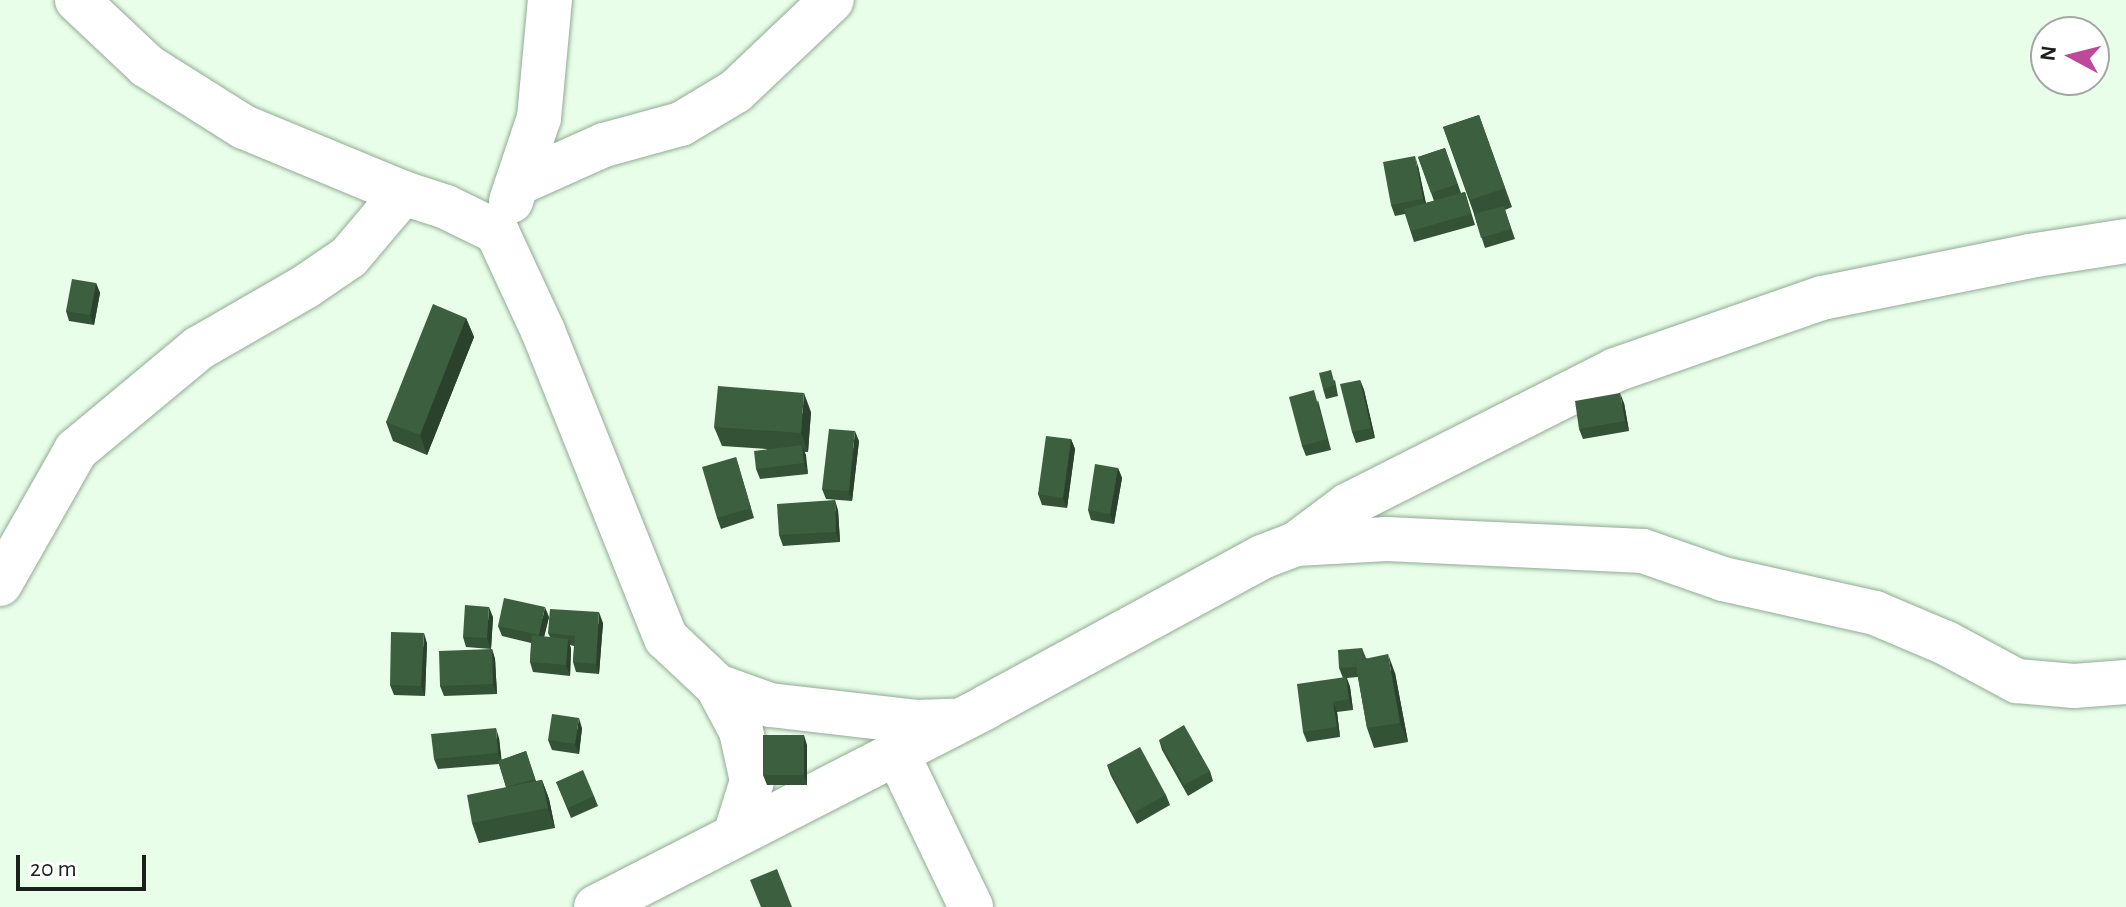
<!DOCTYPE html>
<html>
<head>
<meta charset="utf-8">
<style>
	body { margin:0 }
	#map { position:relative; width:2126px; height:907px; overflow:hidden; background:#e8fee9; font-family:"Alegreya Sans",sans-serif }
	div>[style] { position:absolute }
	.roads { filter:drop-shadow(0 0 2px #91ab93) drop-shadow(0 0 2px #91ab93) }
	.minor>* { height:44px; margin:-22px; padding:0 22px; transform-origin:22px; border-radius:22px; background:#fff }
	.wall>* { inset:0; background:#345236 }
	.shaded-wall>* { inset:0; background:#2a422c }
	.building>* { inset:0; background:#3c5f3f }
	span { translate:-50% -50%; white-space:nowrap; text-align:center; line-height:1.15; -webkit-text-stroke:8px #fff; paint-order:stroke }
	.north { position:absolute; left:2030px; top:16px; width:80px; height:80px; box-sizing:border-box; background:#fff; border:2px solid #a3a7a3; border-radius:50%; rotate:277deg; font-size:22px; font-weight:700; line-height:32px; text-align:center; color:#182218 }
	.north::after { content:''; display:block; margin:auto; width:28px; height:36px; background:#bf479c; clip-path:polygon(50% 0,100% 100%,50% 72%,0 100%) }
	.scale { position:absolute; left:16px; top:855px; width:130px; height:36px; box-sizing:border-box; border:4px solid #182218; border-top:0; padding-left:10px; font-size:24px; line-height:28px; white-space:nowrap; color:#182218; -webkit-text-stroke:6px #fff; paint-order:stroke }
</style>
</head>
<body>
<div id="map">
	<div class="roads">
		<div class="minor">
			<div style="left:77px;top:0;width:96px;rotate:43.3deg"></div>
			<div style="left:147px;top:66px;width:115px;rotate:32.2deg"></div>
			<div style="left:244px;top:127px;width:172px;rotate:22.5deg"></div>
			<div style="left:403px;top:193px;width:45px;rotate:18deg"></div>
			<div style="left:446px;top:207px;width:57px;rotate:26.1deg"></div>
			<div style="left:497px;top:232px;width:109px;rotate:65.1deg"></div>
			<div style="left:543px;top:331px;width:331px;rotate:68.2deg"></div>
			<div style="left:666px;top:638px;width:70px;rotate:43.3deg"></div>
			<div style="left:717px;top:686px;width:51px;rotate:61.9deg"></div>
			<div style="left:741px;top:731px;width:51px;rotate:77.6deg"></div>
			<div style="left:752px;top:781px;width:53px;rotate:107.4deg"></div>
			<div style="left:519px;top:183px;width:93px;rotate:-24.1deg"></div>
			<div style="left:604px;top:145px;width:80px;rotate:-15.3deg"></div>
			<div style="left:681px;top:124px;width:64px;rotate:-31deg"></div>
			<div style="left:736px;top:91px;width:132px;rotate:-43.5deg"></div>
			<div style="left:511px;top:201px;width:88px;rotate:-71.4deg"></div>
			<div style="left:539px;top:118px;width:119px;rotate:-84.7deg"></div>
			<div style="left:1296px;top:544px;width:65px;rotate:-36.9deg"></div>
			<div style="left:1348px;top:505px;width:299px;rotate:-26.8deg"></div>
			<div style="left:1615px;top:370px;width:219px;rotate:-19.2deg"></div>
			<div style="left:1822px;top:298px;width:212px;rotate:-11.4deg"></div>
			<div style="left:2030px;top:256px;width:97px;rotate:-8.9deg"></div>
			<div style="left:0;top:584px;width:154px;rotate:-60.4deg"></div>
			<div style="left:76px;top:450px;width:160px;rotate:-39.7deg"></div>
			<div style="left:199px;top:348px;width:122px;rotate:-29.9deg"></div>
			<div style="left:305px;top:287px;width:53px;rotate:-34.3deg"></div>
			<div style="left:349px;top:257px;width:84px;rotate:-49.8deg"></div>
			<div style="left:717px;top:686px;width:56px;rotate:19.7deg"></div>
			<div style="left:770px;top:705px;width:147px;rotate:6.6deg"></div>
			<div style="left:916px;top:722px;width:36px;rotate:-2deg"></div>
			<div style="left:896px;top:751px;width:173px;rotate:64.3deg"></div>
			<div style="left:596px;top:907px;width:438px;rotate:-27.1deg"></div>
			<div style="left:986px;top:707px;width:314px;rotate:-28.5deg"></div>
			<div style="left:1262px;top:557px;width:36px;rotate:-21deg"></div>
			<div style="left:1296px;top:544px;width:91px;rotate:-3.1deg"></div>
			<div style="left:1387px;top:539px;width:256px;rotate:2.7deg"></div>
			<div style="left:1643px;top:551px;width:85px;rotate:19.3deg"></div>
			<div style="left:1723px;top:579px;width:156px;rotate:12.6deg"></div>
			<div style="left:1875px;top:613px;width:77px;rotate:22.9deg"></div>
			<div style="left:1946px;top:643px;width:81px;rotate:28.2deg"></div>
			<div style="left:2017px;top:681px;width:57px;rotate:5deg"></div>
			<div style="left:2074px;top:686px;width:52px;rotate:-4.4deg"></div>
		</div>
	</div>
	<div class="wall">
		<div style="clip-path:polygon(1479px 115px,1512px 207px,1505px 210px,1515px 239px,1485px 248px,1474px 214px,1443px 127px)"></div>
		<div style="clip-path:polygon(1445px 148px,1461px 193px,1465px 192px,1475px 225px,1414px 242px,1405px 214px,1395px 216px,1391px 205px,1418px 166px,1426px 203px,1434px 201px,1418px 157px)"></div>
		<div style="clip-path:polygon(96px 283px,100px 293px,94px 325px,69px 321px,66px 311px)"></div>
		<div style="clip-path:polygon(466px 318px,474px 337px,427px 455px,393px 441px,386px 422px)"></div>
		<div style="clip-path:polygon(1335px 380px,1338px 396px,1326px 399px,1323px 389px)"></div>
		<div style="clip-path:polygon(1360px 380px,1364px 390px,1375px 438px,1356px 443px,1352px 432px)"></div>
		<div style="clip-path:polygon(1318px 400px,1331px 450px,1306px 456px,1302px 446px)"></div>
		<div style="clip-path:polygon(1624px 403px,1629px 431px,1583px 439px,1579px 429px)"></div>
		<div style="clip-path:polygon(811px 412px,808px 452px,804px 452px,808px 474px,760px 479px,756px 469px,767px 449px,722px 446px,714px 427px)"></div>
		<div style="clip-path:polygon(1071px 439px,1075px 449px,1067px 508px,1042px 505px,1038px 494px)"></div>
		<div style="clip-path:polygon(859px 441px,852px 501px,826px 499px,822px 489px)"></div>
		<div style="clip-path:polygon(736px 457px,754px 518px,721px 529px,717px 518px)"></div>
		<div style="clip-path:polygon(1118px 468px,1122px 478px,1114px 524px,1091px 520px,1088px 510px)"></div>
		<div style="clip-path:polygon(838px 510px,840px 542px,783px 546px,779px 535px)"></div>
		<div style="clip-path:polygon(493px 617px,491px 649px,466px 647px,463px 637px)"></div>
		<div style="clip-path:polygon(549px 617px,544px 637px,550px 637px,548px 633px,603px 623px,599px 674px,576px 672px,573px 662px,574px 646px,570px 645px,571px 649px,570px 676px,533px 672px,530px 662px,531px 643px,502px 636px,498px 626px)"></div>
		<div style="clip-path:polygon(427px 643px,425px 696px,394px 695px,390px 685px)"></div>
		<div style="clip-path:polygon(1362px 648px,1366px 658px,1395px 673px,1408px 742px,1374px 748px,1367px 728px,1358px 677px,1347px 678px,1350px 687px,1353px 710px,1337px 712px,1340px 737px,1307px 742px,1303px 732px,1343px 678px,1339px 668px)"></div>
		<div style="clip-path:polygon(492px 649px,495px 659px,497px 694px,444px 696px,440px 686px)"></div>
		<div style="clip-path:polygon(582px 728px,579px 754px,552px 750px,548px 740px)"></div>
		<div style="clip-path:polygon(499px 738px,501px 760px,526px 751px,536px 781px,542px 780px,549px 799px,555px 828px,479px 843px,472px 823px,506px 787px,499px 764px,438px 769px,434px 759px)"></div>
		<div style="clip-path:polygon(1159px 740px,1210px 771px,1213px 781px,1188px 796px,1162px 750px)"></div>
		<div style="clip-path:polygon(807px 745px,807px 785px,767px 785px,763px 775px)"></div>
		<div style="clip-path:polygon(1107px 765px,1166px 795px,1170px 805px,1137px 824px,1111px 776px)"></div>
		<div style="clip-path:polygon(556px 782px,594px 796px,598px 806px,571px 818px)"></div>
	</div>
	<div class="shaded-wall">
		<div style="clip-path:polygon(1415px 156px,1418px 166px,1427px 210px,1423px 199px)"></div>
		<div style="clip-path:polygon(96px 283px,100px 293px,94px 325px,90px 315px)"></div>
		<div style="clip-path:polygon(466px 318px,474px 337px,427px 455px,420px 435px)"></div>
		<div style="clip-path:polygon(1360px 380px,1364px 390px,1375px 438px,1371px 428px)"></div>
		<div style="clip-path:polygon(804px 393px,811px 412px,808px 452px,801px 433px)"></div>
		<div style="clip-path:polygon(1620px 393px,1624px 403px,1629px 431px,1625px 421px)"></div>
		<div style="clip-path:polygon(855px 431px,859px 441px,852px 501px,849px 491px)"></div>
		<div style="clip-path:polygon(1071px 439px,1075px 449px,1067px 508px,1063px 498px)"></div>
		<div style="clip-path:polygon(802px 445px,806px 455px,808px 474px,804px 463px)"></div>
		<div style="clip-path:polygon(1118px 468px,1122px 478px,1114px 524px,1110px 514px)"></div>
		<div style="clip-path:polygon(835px 500px,838px 510px,840px 542px,836px 532px)"></div>
		<div style="clip-path:polygon(489px 607px,493px 617px,491px 649px,487px 638px)"></div>
		<div style="clip-path:polygon(545px 607px,549px 617px,542px 645px,539px 635px)"></div>
		<div style="clip-path:polygon(599px 612px,603px 623px,599px 674px,596px 664px)"></div>
		<div style="clip-path:polygon(424px 633px,427px 643px,425px 696px,421px 686px)"></div>
		<div style="clip-path:polygon(568px 639px,571px 649px,570px 676px,566px 665px)"></div>
		<div style="clip-path:polygon(492px 649px,495px 659px,497px 694px,493px 684px)"></div>
		<div style="clip-path:polygon(1388px 654px,1395px 673px,1408px 742px,1400px 723px)"></div>
		<div style="clip-path:polygon(1346px 677px,1350px 687px,1353px 710px,1349px 699px)"></div>
		<div style="clip-path:polygon(1333px 702px,1337px 712px,1340px 737px,1337px 727px)"></div>
		<div style="clip-path:polygon(579px 718px,582px 728px,579px 754px,575px 744px)"></div>
		<div style="clip-path:polygon(496px 728px,499px 738px,502px 763px,498px 753px)"></div>
		<div style="clip-path:polygon(804px 735px,807px 745px,807px 785px,804px 775px)"></div>
		<div style="clip-path:polygon(542px 780px,549px 799px,555px 828px,548px 808px)"></div>
	</div>
	<div class="building">
		<div style="clip-path:polygon(1479px 115px,1505px 188px,1470px 200px,1443px 127px)"></div>
		<div style="clip-path:polygon(1445px 148px,1457px 184px,1431px 193px,1418px 157px)"></div>
		<div style="clip-path:polygon(1415px 156px,1423px 199px,1391px 205px,1383px 162px)"></div>
		<div style="clip-path:polygon(1465px 192px,1471px 214px,1411px 231px,1404px 209px)"></div>
		<div style="clip-path:polygon(1504px 206px,1511px 229px,1481px 238px,1474px 214px)"></div>
		<div style="clip-path:polygon(72px 279px,96px 283px,90px 315px,66px 311px)"></div>
		<div style="clip-path:polygon(433px 304px,466px 318px,420px 435px,386px 422px)"></div>
		<div style="clip-path:polygon(1331px 370px,1335px 385px,1323px 389px,1319px 373px)"></div>
		<div style="clip-path:polygon(1360px 380px,1371px 428px,1352px 432px,1340px 384px)"></div>
		<div style="clip-path:polygon(718px 386px,804px 393px,801px 433px,714px 427px)"></div>
		<div style="clip-path:polygon(1314px 390px,1327px 439px,1302px 446px,1289px 397px)"></div>
		<div style="clip-path:polygon(1620px 393px,1625px 421px,1579px 429px,1575px 401px)"></div>
		<div style="clip-path:polygon(829px 429px,855px 431px,849px 491px,822px 489px)"></div>
		<div style="clip-path:polygon(1046px 436px,1071px 439px,1063px 498px,1038px 494px)"></div>
		<div style="clip-path:polygon(802px 445px,804px 463px,756px 469px,754px 451px)"></div>
		<div style="clip-path:polygon(736px 457px,751px 508px,717px 518px,702px 467px)"></div>
		<div style="clip-path:polygon(1095px 464px,1118px 468px,1110px 514px,1088px 510px)"></div>
		<div style="clip-path:polygon(835px 500px,836px 532px,779px 535px,777px 504px)"></div>
		<div style="clip-path:polygon(504px 598px,545px 607px,539px 635px,498px 626px)"></div>
		<div style="clip-path:polygon(465px 605px,489px 607px,487px 638px,463px 637px)"></div>
		<div style="clip-path:polygon(550px 609px,599px 612px,596px 664px,573px 662px,575px 636px,548px 633px)"></div>
		<div style="clip-path:polygon(391px 632px,424px 633px,421px 686px,390px 685px)"></div>
		<div style="clip-path:polygon(532px 635px,568px 639px,566px 665px,530px 662px)"></div>
		<div style="clip-path:polygon(1362px 648px,1363px 659px,1355px 661px,1356px 667px,1339px 668px,1338px 650px)"></div>
		<div style="clip-path:polygon(492px 649px,493px 684px,440px 686px,439px 651px)"></div>
		<div style="clip-path:polygon(1388px 654px,1400px 723px,1367px 728px,1355px 661px)"></div>
		<div style="clip-path:polygon(1346px 677px,1349px 699px,1333px 702px,1337px 727px,1303px 732px,1297px 684px)"></div>
		<div style="clip-path:polygon(552px 714px,579px 718px,575px 744px,548px 740px)"></div>
		<div style="clip-path:polygon(1184px 725px,1210px 771px,1184px 785px,1159px 740px)"></div>
		<div style="clip-path:polygon(496px 728px,498px 753px,434px 759px,431px 734px)"></div>
		<div style="clip-path:polygon(763px 735px,804px 735px,804px 775px,763px 775px)"></div>
		<div style="clip-path:polygon(1140px 747px,1166px 795px,1133px 813px,1107px 765px)"></div>
		<div style="clip-path:polygon(526px 751px,535px 779px,506px 787px,498px 761px)"></div>
		<div style="clip-path:polygon(583px 770px,594px 796px,568px 808px,556px 782px)"></div>
		<div style="clip-path:polygon(542px 780px,548px 808px,472px 823px,467px 795px)"></div>
		<div style="clip-path:polygon(777px 869px,792px 907px,761px 907px,750px 880px)"></div>
	</div>
	<div class="north">N</div>
	<div class="scale">20 m</div>
</div>
</body>
</html>
